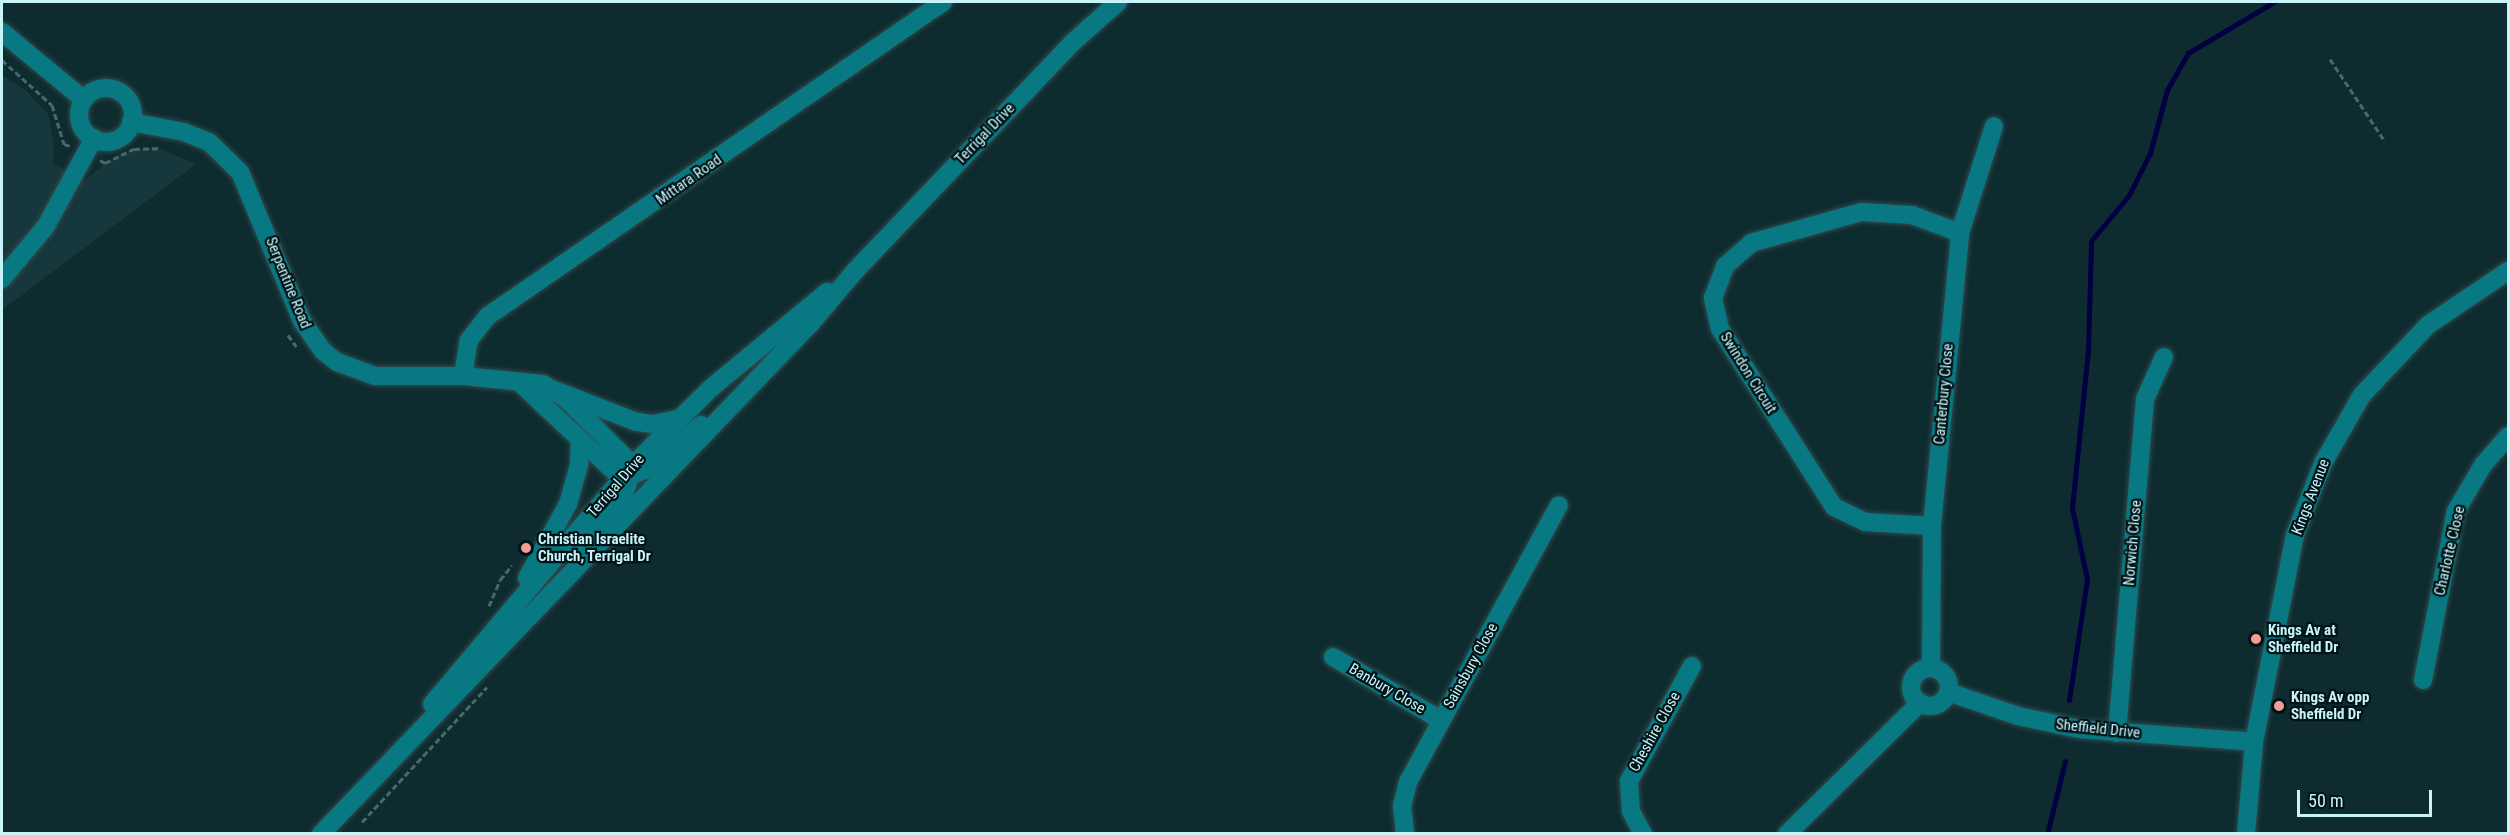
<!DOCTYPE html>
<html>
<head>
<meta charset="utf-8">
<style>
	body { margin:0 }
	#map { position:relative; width:2510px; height:835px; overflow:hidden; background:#0e2c2f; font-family:"Roboto Condensed",sans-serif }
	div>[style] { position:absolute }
	.built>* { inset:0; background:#16373b }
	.stream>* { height:5px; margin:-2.5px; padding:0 2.5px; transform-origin:2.5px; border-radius:2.5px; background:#010040 }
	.path>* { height:3px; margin-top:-1.5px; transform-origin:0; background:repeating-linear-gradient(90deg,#47696d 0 6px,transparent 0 9px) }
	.roads { filter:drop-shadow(0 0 2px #304a4d) drop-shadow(0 0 2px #304a4d) }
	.minor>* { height:18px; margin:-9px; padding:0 9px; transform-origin:9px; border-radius:9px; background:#087983 }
	.minor>.ring { margin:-9px; padding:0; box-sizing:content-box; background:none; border:18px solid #087983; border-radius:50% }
	.tertiary>* { height:18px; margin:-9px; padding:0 9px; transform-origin:9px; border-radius:9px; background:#087983 }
	.tertiary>.ring { margin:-9px; padding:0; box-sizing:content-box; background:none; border:18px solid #087983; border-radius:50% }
	.secondary>* { height:18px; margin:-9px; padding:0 9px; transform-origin:9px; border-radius:9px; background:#087983 }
	.dots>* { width:16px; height:16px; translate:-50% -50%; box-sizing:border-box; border:3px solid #001417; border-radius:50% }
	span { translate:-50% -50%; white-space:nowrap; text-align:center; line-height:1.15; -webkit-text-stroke:4.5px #001417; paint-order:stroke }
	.street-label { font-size:15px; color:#c8f3f8 }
	.poi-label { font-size:15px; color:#c8f3f8; font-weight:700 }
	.left { translate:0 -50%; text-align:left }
	.frame { position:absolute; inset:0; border:3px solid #c8f3f8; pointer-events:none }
	.scale { position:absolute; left:2297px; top:790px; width:135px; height:27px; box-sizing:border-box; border:3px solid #c8f3f8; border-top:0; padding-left:8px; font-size:18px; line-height:21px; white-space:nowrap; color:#c8f3f8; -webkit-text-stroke:4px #001417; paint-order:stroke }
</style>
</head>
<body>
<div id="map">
	<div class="built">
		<div style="clip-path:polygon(2px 75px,26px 91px,48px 114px,54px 144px,53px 163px,84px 180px,122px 152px,155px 147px,196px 164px,2px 310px)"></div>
	</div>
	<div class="stream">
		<div style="left:2069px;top:700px;width:122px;rotate:-81.5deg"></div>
		<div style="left:2087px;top:579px;width:73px;rotate:-101.9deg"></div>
		<div style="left:2072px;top:508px;width:158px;rotate:-84.2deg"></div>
		<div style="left:2088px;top:351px;width:110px;rotate:-88.4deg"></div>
		<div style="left:2091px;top:241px;width:60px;rotate:-50.4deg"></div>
		<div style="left:2129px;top:195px;width:47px;rotate:-63.4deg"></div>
		<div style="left:2150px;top:153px;width:65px;rotate:-74.9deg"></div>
		<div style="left:2167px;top:90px;width:43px;rotate:-60.4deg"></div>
		<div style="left:2188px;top:53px;width:100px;rotate:-30.7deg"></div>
		<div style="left:2047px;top:834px;width:75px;rotate:-76.1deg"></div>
	</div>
	<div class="path">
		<div style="left:2330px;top:59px;width:97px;rotate:56.3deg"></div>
		<div style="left:2px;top:60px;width:67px;rotate:42deg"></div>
		<div style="left:52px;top:105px;width:41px;rotate:72.9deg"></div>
		<div style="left:64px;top:144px;width:6px;rotate:18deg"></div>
		<div style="left:100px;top:160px;width:6px;rotate:31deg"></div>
		<div style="left:105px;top:163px;width:32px;rotate:-26deg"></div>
		<div style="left:134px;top:149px;width:27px;rotate:-2deg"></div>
		<div style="left:288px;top:335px;width:14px;rotate:54deg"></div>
		<div style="left:489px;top:606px;width:28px;rotate:-67deg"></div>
		<div style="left:500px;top:580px;width:19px;rotate:-51deg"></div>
		<div style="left:362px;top:822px;width:184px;rotate:-47.2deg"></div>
	</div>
	<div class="roads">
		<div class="minor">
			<div style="left:2px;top:279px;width:69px;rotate:-50.3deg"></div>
			<div style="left:46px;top:226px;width:100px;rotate:-61.4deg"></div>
			<div style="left:463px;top:376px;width:36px;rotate:-81deg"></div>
			<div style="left:469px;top:340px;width:31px;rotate:-52deg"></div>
			<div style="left:488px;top:316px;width:553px;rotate:-34.61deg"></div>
			<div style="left:1932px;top:526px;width:67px;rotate:-176.6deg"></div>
			<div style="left:1865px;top:522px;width:34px;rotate:-154deg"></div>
			<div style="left:1834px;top:507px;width:211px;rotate:-122.6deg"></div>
			<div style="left:1720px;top:329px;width:32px;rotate:-103deg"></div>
			<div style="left:1713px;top:298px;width:34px;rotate:-69deg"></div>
			<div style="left:1725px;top:266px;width:35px;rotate:-41deg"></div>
			<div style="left:1751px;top:243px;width:114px;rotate:-15.7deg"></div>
			<div style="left:1861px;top:212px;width:51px;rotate:3.4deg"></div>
			<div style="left:1912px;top:215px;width:51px;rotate:20.6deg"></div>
			<div style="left:1333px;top:657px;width:125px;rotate:30.3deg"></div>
			<div style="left:1931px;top:668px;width:142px;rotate:-89.6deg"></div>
			<div style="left:1932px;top:526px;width:294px;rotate:-84.5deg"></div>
			<div style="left:1960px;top:233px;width:112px;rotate:-72.4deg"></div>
			<div class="ring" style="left:1911px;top:668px;width:20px;height:20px"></div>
			<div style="left:2423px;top:680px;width:172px;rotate:-79deg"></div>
			<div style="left:2456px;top:511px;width:53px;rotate:-59.6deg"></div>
			<div style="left:2483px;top:465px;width:38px;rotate:-49deg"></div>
			<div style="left:1948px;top:692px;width:74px;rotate:18.9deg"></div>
			<div style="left:2018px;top:716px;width:62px;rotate:12deg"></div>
			<div style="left:2079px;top:729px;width:175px;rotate:4.2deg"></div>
			<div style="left:2117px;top:733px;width:335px;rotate:-85.2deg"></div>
			<div style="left:2145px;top:399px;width:46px;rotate:-65.7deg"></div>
			<div style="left:1405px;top:834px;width:28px;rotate:-96deg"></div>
			<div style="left:1402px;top:806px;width:25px;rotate:-76deg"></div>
			<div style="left:1408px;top:782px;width:315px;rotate:-61.4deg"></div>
			<div style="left:1643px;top:834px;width:26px;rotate:-118deg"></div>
			<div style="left:1631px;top:811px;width:30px;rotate:-94deg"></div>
			<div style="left:1629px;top:781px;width:131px;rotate:-61.3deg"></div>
			<div style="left:1787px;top:834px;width:187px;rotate:-44.6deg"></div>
		</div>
		<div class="tertiary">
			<div style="left:2px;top:32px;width:105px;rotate:39.6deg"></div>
			<div class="ring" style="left:79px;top:88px;width:36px;height:36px"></div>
			<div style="left:131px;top:122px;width:54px;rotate:10.7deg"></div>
			<div style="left:184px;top:132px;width:27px;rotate:22deg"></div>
			<div style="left:209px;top:142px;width:43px;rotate:44.1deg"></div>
			<div style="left:240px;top:172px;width:161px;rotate:67.4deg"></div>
			<div style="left:302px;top:321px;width:37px;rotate:55deg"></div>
			<div style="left:323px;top:351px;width:18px;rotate:38deg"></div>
			<div style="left:337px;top:362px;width:40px;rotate:20.2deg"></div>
			<div style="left:375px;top:376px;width:88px"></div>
			<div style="left:463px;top:376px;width:80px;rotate:5.7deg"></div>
			<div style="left:543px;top:384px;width:25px;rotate:32deg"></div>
			<div style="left:564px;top:397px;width:97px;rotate:44.6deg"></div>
			<div style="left:520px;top:383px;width:139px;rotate:43.2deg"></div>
			<div style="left:2246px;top:834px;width:92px;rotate:-85deg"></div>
			<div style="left:2254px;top:742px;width:211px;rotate:-78.8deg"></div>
			<div style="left:2295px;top:535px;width:77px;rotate:-68.7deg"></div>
			<div style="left:2323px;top:463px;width:78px;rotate:-60.2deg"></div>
			<div style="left:2362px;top:395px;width:96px;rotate:-46.7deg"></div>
			<div style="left:2428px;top:325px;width:97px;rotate:-34deg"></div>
		</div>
		<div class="secondary">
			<div style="left:554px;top:390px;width:89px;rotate:21.1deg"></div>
			<div style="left:637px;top:422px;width:17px;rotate:7deg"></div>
			<div style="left:654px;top:424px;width:25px;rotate:-12deg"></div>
			<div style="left:623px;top:478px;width:27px;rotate:-20deg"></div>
			<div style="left:648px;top:469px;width:69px;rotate:-39.7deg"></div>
			<div style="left:582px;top:548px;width:63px;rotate:-50.8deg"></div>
			<div style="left:622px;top:499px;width:32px;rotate:-70deg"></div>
			<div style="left:527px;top:578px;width:85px;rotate:-61deg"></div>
			<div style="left:568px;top:504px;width:41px;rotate:-74.2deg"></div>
			<div style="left:579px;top:465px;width:26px;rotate:-88deg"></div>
			<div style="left:432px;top:704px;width:312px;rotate:-49.9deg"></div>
			<div style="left:633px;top:465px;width:110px;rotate:-44.6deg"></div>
			<div style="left:711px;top:388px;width:151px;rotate:-39.6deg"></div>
			<div style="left:321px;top:834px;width:708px;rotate:-46.2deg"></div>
			<div style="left:811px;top:323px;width:68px;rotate:-49.8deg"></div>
			<div style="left:855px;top:271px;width:316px;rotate:-46.4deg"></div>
			<div style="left:1073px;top:42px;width:60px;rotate:-41.6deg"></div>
		</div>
	</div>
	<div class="dots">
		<div style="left:526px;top:548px;background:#f59c94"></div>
		<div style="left:2256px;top:639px;background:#f59c94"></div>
		<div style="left:2279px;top:706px;background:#f59c94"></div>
	</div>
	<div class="street-label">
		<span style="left:985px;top:134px;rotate:-46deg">Terrigal Drive</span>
		<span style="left:689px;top:180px;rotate:-35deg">Mittara Road</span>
		<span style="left:288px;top:283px;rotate:68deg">Serpentine Road</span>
		<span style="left:1748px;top:373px;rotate:58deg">Swindon Circuit</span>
		<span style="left:1944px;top:394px;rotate:-85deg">Canterbury Close</span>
		<span style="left:616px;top:486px;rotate:-49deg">Terrigal Drive</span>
		<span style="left:2311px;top:497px;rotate:-69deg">Kings Avenue</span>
		<span style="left:2133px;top:543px;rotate:-85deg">Norwich Close</span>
		<span style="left:2450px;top:551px;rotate:-77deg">Charlotte Close</span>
		<span style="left:1471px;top:666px;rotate:-61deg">Sainsbury Close</span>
		<span style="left:1387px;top:689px;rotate:30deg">Banbury Close</span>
		<span style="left:2098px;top:729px;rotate:6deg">Sheffield Drive</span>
		<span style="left:1655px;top:732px;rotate:-61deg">Cheshire Close</span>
	</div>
	<div class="poi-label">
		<span class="left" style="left:538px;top:548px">Christian Israelite<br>Church, Terrigal Dr</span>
		<span class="left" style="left:2268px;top:639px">Kings Av at<br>Sheffield Dr</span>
		<span class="left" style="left:2291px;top:706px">Kings Av opp<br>Sheffield Dr</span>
	</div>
	<div class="frame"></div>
	<div class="scale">50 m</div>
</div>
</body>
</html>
